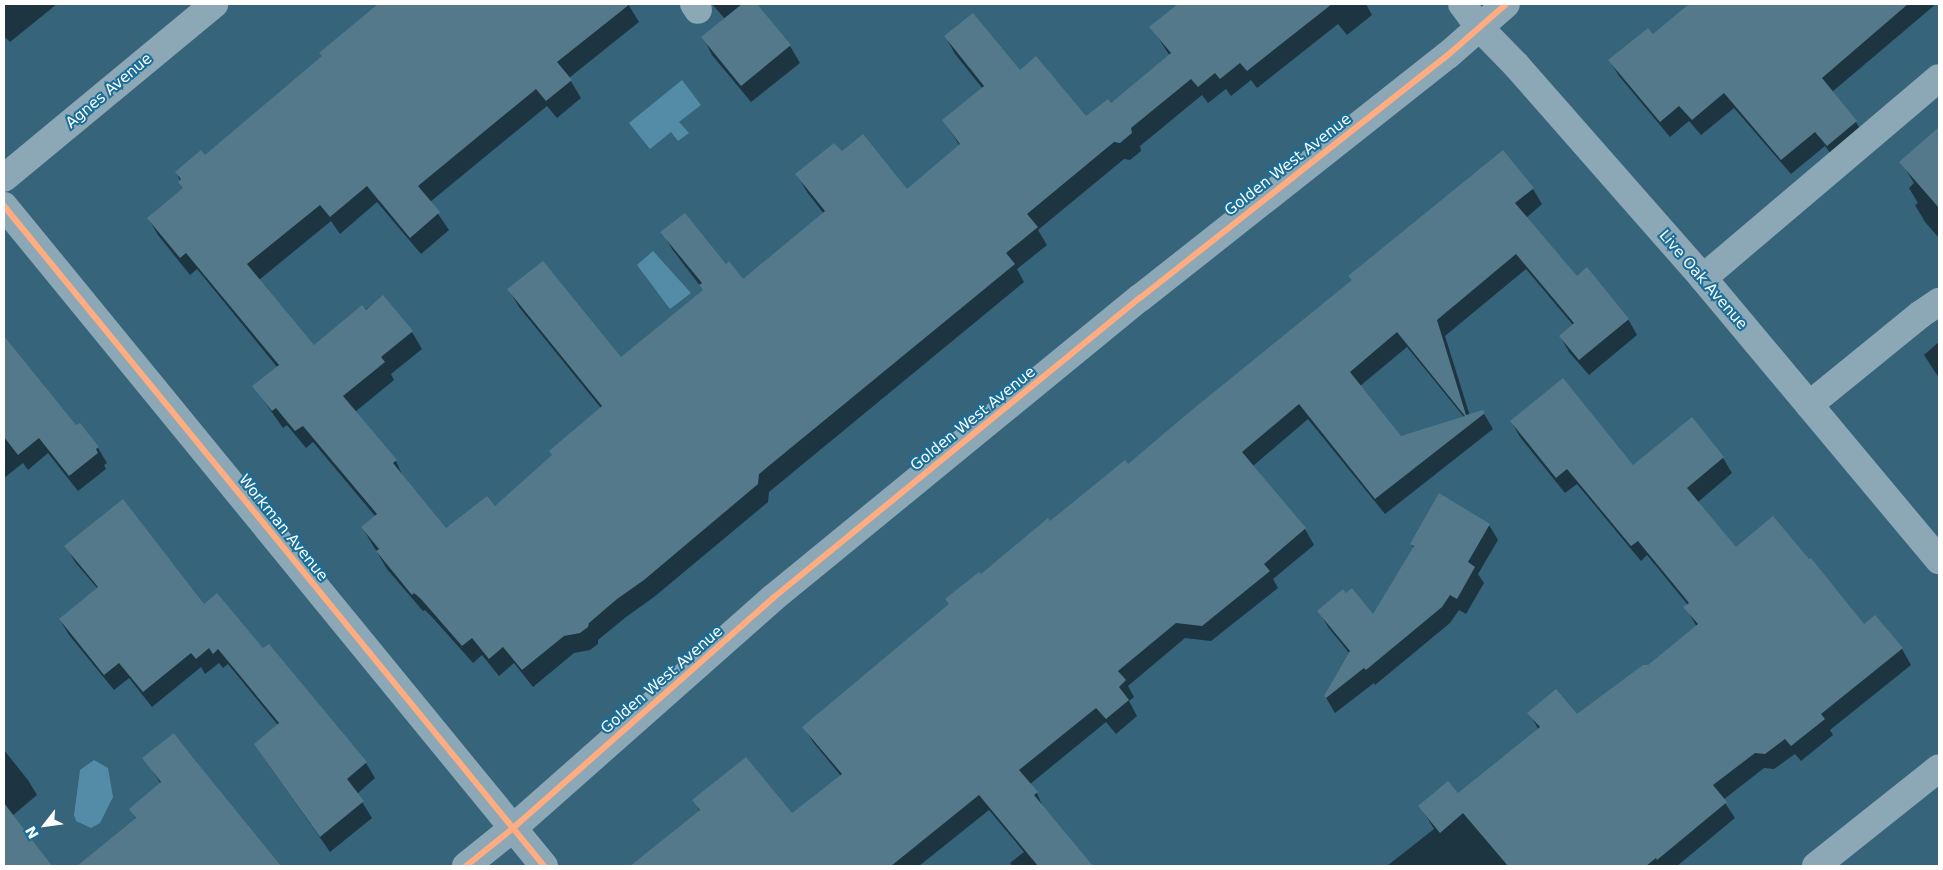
<!DOCTYPE html>
<html>
<head>
<meta charset="utf-8">
<style>
	body { margin:0 }
	#map { position:relative; width:1943px; height:870px; overflow:hidden; background:#35647b; font-family:"DejaVu Sans",sans-serif }
	div>[style] { position:absolute }
	.water>* { inset:0; background:#548ca8 }
	.shadow>* { inset:0; background:#0007 }
	.building>* { inset:0; background:#53798b }
	.minor>* { height:28px; margin:-14px; padding:0 14px; transform-origin:14px; border-radius:14px; background:#8ca8b6 }
	.cycleway>* { height:6px; margin:-3px; padding:0 3px; transform-origin:3px; border-radius:3px; background:#ffac80 }
	span { translate:-50% -50%; white-space:nowrap; text-align:center; line-height:1.15; -webkit-text-stroke:4px #186e98; paint-order:stroke }
	.street-label { font-size:15px; color:#fff }
	.frame { position:absolute; inset:0; border:5px solid #fff; pointer-events:none }
	.north { position:absolute; left:20px; top:800px; width:50px; height:50px; -webkit-text-stroke:4px #186e98; paint-order:stroke; rotate:240deg; font-size:14px; font-weight:700; line-height:20px; text-align:center; color:#fff }
	.north::after { content:''; display:block; margin:auto; width:18px; height:22px; background:#fff; clip-path:polygon(50% 0,100% 100%,50% 72%,0 100%) }
</style>
</head>
<body>
<div id="map">
	<div class="water">
		<div style="clip-path:polygon(682px 80px,701px 105px,679px 122px,689px 133px,678px 141px,671px 132px,650px 149px,629px 123px)"></div>
		<div style="clip-path:polygon(653px 251px,691px 293px,670px 309px,637px 265px)"></div>
		<div style="clip-path:polygon(94px 760px,108px 768px,113px 797px,100px 823px,91px 828px,76px 821px,74px 815px,80px 770px)"></div>
	</div>
	<div class="shadow">
		<div style="clip-path:polygon(4px 4px,57px 4px,10px 42px,6px 38px,4px 39px)"></div>
		<div style="clip-path:polygon(403px 4px,628px 4px,639px 22px,569px 78px,581px 98px,557px 118px,547px 106px,430px 202px,449px 230px,421px 254px,377px 202px,340px 234px,331px 221px,259px 280px,314px 347px,383px 297px,412px 332px,422px 349px,391px 374px,394px 380px,355px 412px,396px 461px,404px 479px,446px 530px,495px 507px,553px 456px,601px 408px,519px 307px,509px 290px,621px 358px,704px 291px,672px 249px,662px 232px,726px 265px,743px 281px,824px 214px,807px 192px,797px 175px,841px 153px,907px 190px,960px 146px,943px 120px,983px 89px,955px 54px,945px 36px,1020px 72px,1086px 118px,1111px 105px,1170px 56px,1151px 27px,1180px 4px,1366px 4px,1372px 15px,1347px 35px,1338px 24px,1257px 88px,1251px 80px,1231px 96px,1226px 89px,1208px 103px,1202px 95px,1140px 146px,1141px 151px,1130px 160px,1124px 159px,1038px 230px,1047px 245px,1017px 269px,1024px 282px,769px 492px,768px 502px,654px 597px,626px 617px,598px 640px,598px 644px,590px 650px,574px 653px,533px 687px,514px 663px,499px 676px,482px 655px,473px 663px,432px 617px,425px 610px,423px 611px,387px 569px,362px 527px,376px 517px,313px 442px,306px 448px,287px 425px,283px 428px,254px 387px,278px 368px,197px 269px,190px 275px,158px 235px,148px 218px,184px 189px,176px 172px,205px 157px,371px 31px)"></div>
		<div style="clip-path:polygon(712px 4px,756px 4px,790px 46px,800px 63px,751px 102px,712px 55px,703px 37px,725px 19px)"></div>
		<div style="clip-path:polygon(1732px 4px,1936px 4px,1832px 92px,1856px 122px,1865px 138px,1836px 161px,1825px 146px,1791px 174px,1734px 108px,1701px 135px,1689px 121px,1670px 137px,1619px 76px,1610px 61px,1653px 36px,1698px 33px)"></div>
		<div style="clip-path:polygon(1939px 130px,1939px 238px,1925px 222px,1915px 205px,1918px 203px,1909px 188px,1914px 183px,1901px 162px)"></div>
		<div style="clip-path:polygon(evenodd,1533px 189px,1542px 204px,1526px 218px,1576px 278px,1628px 319px,1637px 335px,1589px 375px,1569px 352px,1560px 336px,1573px 325px,1526px 269px,1445px 336px,1470px 416px,1483px 412px,1493px 429px,1385px 514px,1308px 419px,1253px 466px,1305px 529px,1314px 545px,1273px 579px,1278px 588px,1211px 641px,1185px 638px,1128px 686px,1134px 697px,1129px 701px,1137px 716px,1116px 734px,1106px 722px,1029px 785px,1037px 793px,1044px 810px,1091px 866px,1012px 866px,1010px 863px,1024px 852px,989px 810px,919px 866px,652px 866px,655px 848px,700px 812px,694px 800px,792px 814px,841px 776px,813px 742px,804px 727px,950px 606px,981px 576px,1128px 466px,1353px 281px,1350px 276px,1533px 189px,1407px 347px,1464px 417px,1401px 437px,1360px 386px,1407px 347px)"></div>
		<div style="clip-path:polygon(4px 338px,76px 427px,98px 448px,107px 463px,104px 465px,106px 469px,78px 491px,48px 453px,28px 470px,23px 463px,4px 478px)"></div>
		<div style="clip-path:polygon(1939px 342px,1939px 378px,1924px 355px)"></div>
		<div style="clip-path:polygon(1691px 419px,1723px 458px,1732px 473px,1698px 502px,1736px 548px,1902px 649px,1911px 665px,1830px 730px,1833px 735px,1801px 761px,1795px 754px,1774px 769px,1764px 768px,1723px 800px,1735px 818px,1677px 866px,1387px 866px,1434px 829px,1420px 806px,1458px 795px,1539px 730px,1529px 713px,1577px 716px,1648px 667px,1697px 627px,1685px 607px,1688px 605px,1647px 555px,1641px 561px,1577px 484px,1565px 493px,1520px 437px,1511px 421px,1633px 467px)"></div>
		<div style="clip-path:polygon(1489px 525px,1498px 540px,1478px 574px,1484px 583px,1466px 614px,1459px 610px,1450px 623px,1375px 685px,1374px 683px,1335px 713px,1325px 696px,1350px 654px,1328px 627px,1319px 611px,1373px 616px,1414px 548px,1411px 544px)"></div>
		<div style="clip-path:polygon(66px 546px,203px 606px,263px 650px,366px 763px,375px 778px,357px 794px,372px 818px,330px 852px,265px 759px,278px 725px,228px 664px,223px 668px,219px 663px,205px 674px,201px 667px,152px 707px,129px 678px,114px 690px,69px 635px,60px 620px,98px 589px,75px 562px)"></div>
		<div style="clip-path:polygon(173px 735px,279px 866px,79px 866px,136px 819px,131px 810px,161px 784px,144px 758px)"></div>
		<div style="clip-path:polygon(4px 750px,28px 780px,37px 795px,12px 816px,50px 866px,4px 866px)"></div>
	</div>
	<div class="building">
		<div style="clip-path:polygon(378px 4px,630px 4px,557px 62px,572px 80px,546px 101px,536px 89px,418px 186px,440px 212px,410px 238px,367px 186px,330px 217px,320px 205px,247px 264px,314px 345px,362px 305px,366px 310px,383px 295px,413px 331px,381px 357px,385px 362px,343px 396px,397px 460px,393px 463px,446px 528px,487px 496px,495px 506px,552px 455px,549px 451px,602px 406px,507px 289px,543px 261px,621px 357px,703px 290px,699px 285px,702px 283px,660px 232px,685px 213px,726px 264px,729px 261px,743px 279px,825px 211px,795px 174px,834px 143px,842px 151px,863px 134px,907px 189px,960px 144px,942px 120px,984px 86px,944px 36px,973px 13px,1020px 70px,1036px 56px,1086px 116px,1108px 99px,1111px 103px,1171px 53px,1149px 27px,1178px 4px,1332px 4px,1247px 71px,1240px 63px,1220px 79px,1215px 73px,1198px 87px,1191px 79px,1131px 128px,1132px 133px,1120px 143px,1114px 142px,1027px 214px,1038px 227px,1006px 253px,1015px 264px,759px 474px,758px 484px,644px 580px,617px 599px,589px 623px,588px 627px,580px 633px,564px 636px,522px 670px,503px 647px,489px 659px,472px 638px,462px 646px,421px 599px,414px 593px,412px 595px,376px 551px,379px 549px,361px 527px,377px 514px,303px 426px,295px 431px,276px 408px,272px 411px,252px 386px,279px 365px,186px 253px,180px 258px,147px 218px,183px 188px,178px 182px,181px 179px,175px 172px,201px 150px,205px 155px,322px 56px,319px 53px)"></div>
		<div style="clip-path:polygon(742px 4px,757px 4px,791px 45px,741px 86px,701px 37px)"></div>
		<div style="clip-path:polygon(1689px 4px,1908px 4px,1822px 78px,1857px 121px,1827px 146px,1815px 132px,1781px 160px,1724px 93px,1692px 120px,1679px 106px,1660px 122px,1608px 60px,1648px 28px,1653px 34px)"></div>
		<div style="clip-path:polygon(1939px 127px,1939px 208px,1899px 162px)"></div>
		<div style="clip-path:polygon(evenodd,1503px 150px,1534px 188px,1515px 203px,1577px 276px,1587px 267px,1629px 319px,1579px 360px,1559px 336px,1574px 323px,1516px 254px,1437px 320px,1466px 415px,1483px 410px,1485px 413px,1375px 499px,1299px 404px,1242px 452px,1306px 528px,1264px 564px,1270px 571px,1202px 626px,1176px 623px,1118px 671px,1126px 680px,1119px 687px,1129px 700px,1106px 719px,1096px 708px,1019px 770px,1038px 792px,1034px 795px,1093px 866px,1038px 866px,979px 795px,891px 866px,630px 866px,700px 810px,692px 800px,746px 757px,792px 813px,842px 774px,802px 727px,949px 604px,945px 599px,979px 572px,981px 574px,1048px 518px,1050px 521px,1125px 460px,1128px 464px,1193px 409px,1352px 280px,1348px 276px,1503px 150px,1397px 332px,1465px 416px,1401px 436px,1350px 372px,1397px 332px)"></div>
		<div style="clip-path:polygon(4px 336px,76px 425px,80px 423px,99px 447px,96px 449px,98px 453px,69px 476px,39px 438px,18px 455px,4px 437px)"></div>
		<div style="clip-path:polygon(1563px 378px,1633px 465px,1692px 417px,1724px 457px,1687px 488px,1736px 547px,1773px 516px,1809px 559px,1811px 558px,1864px 624px,1875px 615px,1903px 648px,1821px 714px,1825px 719px,1791px 746px,1785px 739px,1765px 754px,1755px 753px,1713px 785px,1727px 802px,1657px 860px,1656px 858px,1646px 866px,1508px 866px,1463px 813px,1440px 833px,1418px 806px,1448px 781px,1458px 793px,1540px 727px,1527px 713px,1556px 689px,1577px 714px,1643px 665px,1648px 665px,1698px 624px,1683px 607px,1689px 603px,1638px 541px,1631px 546px,1567px 469px,1556px 478px,1510px 421px)"></div>
		<div style="clip-path:polygon(1439px 493px,1490px 524px,1468px 562px,1475px 567px,1457px 599px,1450px 595px,1442px 607px,1366px 670px,1364px 668px,1326px 698px,1324px 696px,1350px 651px,1317px 611px,1343px 589px,1346px 593px,1352px 588px,1373px 614px,1414px 546px,1410px 544px)"></div>
		<div style="clip-path:polygon(123px 499px,204px 604px,217px 593px,263px 648px,269px 644px,367px 762px,347px 779px,364px 801px,320px 837px,254px 744px,279px 723px,218px 649px,213px 654px,209px 648px,196px 659px,191px 653px,143px 692px,119px 663px,104px 675px,59px 619px,98px 587px,64px 546px)"></div>
		<div style="clip-path:polygon(174px 733px,190px 754px,281px 866px,77px 866px,136px 818px,129px 809px,161px 782px,142px 758px)"></div>
		<div style="clip-path:polygon(4px 803px,52px 866px,4px 866px)"></div>
	</div>
	<div class="minor">
		<div style="left:694px;top:4px;width:7px;rotate:56deg"></div>
		<div style="left:1462px;top:4px;width:30px;rotate:53deg"></div>
		<div style="left:1480px;top:28px;width:52px;rotate:45.8deg"></div>
		<div style="left:1516px;top:65px;width:283px;rotate:48.7deg"></div>
		<div style="left:1703px;top:278px;width:368px;rotate:50.1deg"></div>
		<div style="left:4px;top:178px;width:273px;rotate:-39.6deg"></div>
		<div style="left:4px;top:206px;width:853px;rotate:50.71deg"></div>
		<div style="left:1703px;top:278px;width:309px;rotate:-40.3deg"></div>
		<div style="left:1809px;top:405px;width:144px;rotate:-39.1deg"></div>
		<div style="left:1921px;top:314px;width:22px;rotate:-34deg"></div>
		<div style="left:466px;top:866px;width:59px;rotate:-38.8deg"></div>
		<div style="left:512px;top:829px;width:349px;rotate:-41.5deg"></div>
		<div style="left:773px;top:598px;width:474px;rotate:-39.3deg"></div>
		<div style="left:1140px;top:298px;width:392px;rotate:-38.3deg"></div>
		<div style="left:1448px;top:55px;width:77px;rotate:-41.3deg"></div>
		<div style="left:1816px;top:866px;width:157px;rotate:-38.5deg"></div>
	</div>
	<div class="cycleway">
		<div style="left:4px;top:206px;width:853px;rotate:50.71deg"></div>
		<div style="left:466px;top:866px;width:59px;rotate:-38.8deg"></div>
		<div style="left:512px;top:829px;width:349px;rotate:-41.5deg"></div>
		<div style="left:773px;top:598px;width:474px;rotate:-39.3deg"></div>
		<div style="left:1140px;top:298px;width:392px;rotate:-38.3deg"></div>
		<div style="left:1448px;top:55px;width:77px;rotate:-41.3deg"></div>
	</div>
	<div class="street-label">
		<span style="left:109px;top:91px;rotate:-40deg">Agnes Avenue</span>
		<span style="left:1288px;top:165px;rotate:-38deg">Golden West Avenue</span>
		<span style="left:1703px;top:280px;rotate:49deg">Live Oak Avenue</span>
		<span style="left:973px;top:419px;rotate:-39deg">Golden West Avenue</span>
		<span style="left:283px;top:528px;rotate:51deg">Workman Avenue</span>
		<span style="left:662px;top:680px;rotate:-41deg">Golden West Avenue</span>
	</div>
	<div class="frame"></div>
	<div class="north">N</div>
</div>
</body>
</html>
